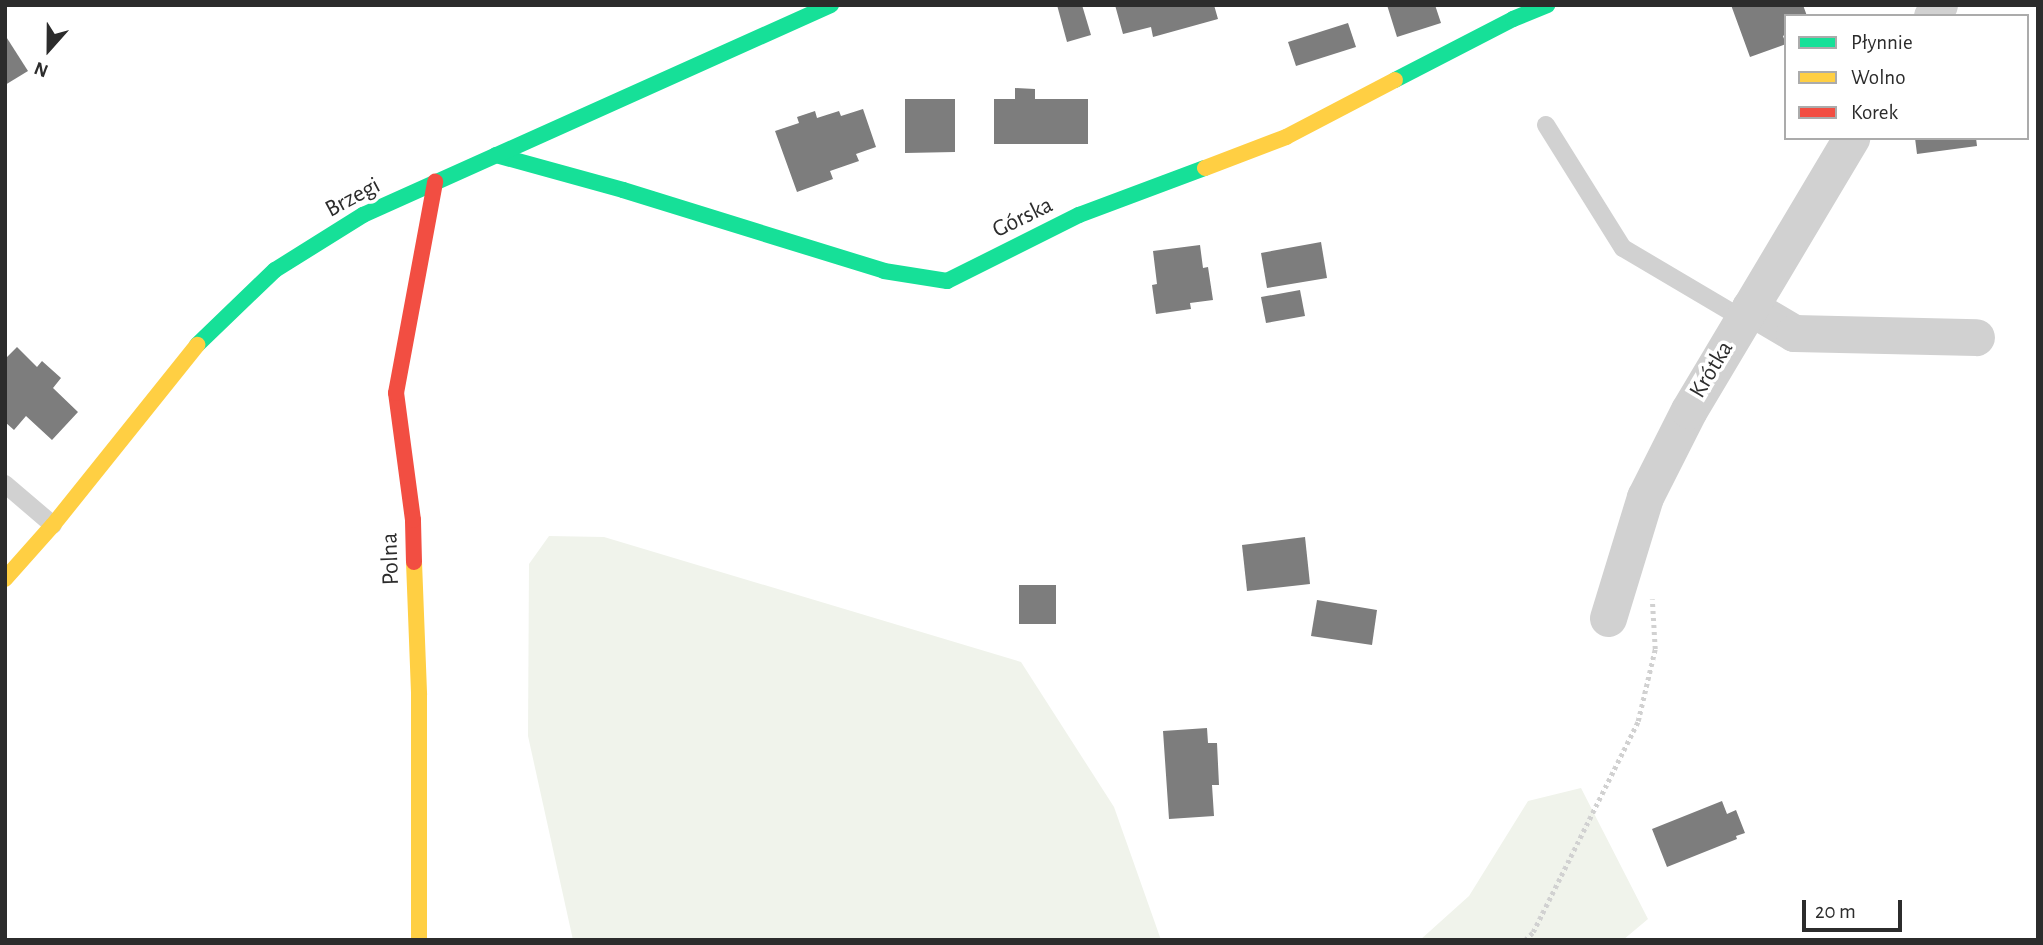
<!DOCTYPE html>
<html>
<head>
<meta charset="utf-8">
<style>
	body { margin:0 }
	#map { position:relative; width:2043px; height:945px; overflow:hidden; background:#fff; font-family:"Alegreya Sans",sans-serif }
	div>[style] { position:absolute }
	.green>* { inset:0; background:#f0f3eb }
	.building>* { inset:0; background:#7d7d7d }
	.path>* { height:4.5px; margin-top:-2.25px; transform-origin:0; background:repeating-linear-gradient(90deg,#d1d1d1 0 3.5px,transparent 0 7px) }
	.lane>* { height:18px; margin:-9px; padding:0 9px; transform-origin:9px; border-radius:9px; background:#d1d1d1 }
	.street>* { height:37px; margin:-18.5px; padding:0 18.5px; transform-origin:18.5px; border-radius:18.5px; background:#d1d1d1 }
	.fast>* { height:16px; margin:-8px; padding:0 8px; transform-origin:8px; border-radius:8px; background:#16e098 }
	.slow>* { height:16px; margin:-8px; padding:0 8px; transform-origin:8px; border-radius:8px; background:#ffcf43 }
	.jam>* { height:16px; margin:-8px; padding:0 8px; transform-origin:8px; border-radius:8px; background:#f24e42 }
	span { translate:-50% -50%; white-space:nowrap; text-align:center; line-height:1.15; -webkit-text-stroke:7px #fff; paint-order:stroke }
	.street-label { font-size:24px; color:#2c2c2c }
	.frame { position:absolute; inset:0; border:7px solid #2c2c2c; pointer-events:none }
	.legend { position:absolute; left:1784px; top:14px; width:245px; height:126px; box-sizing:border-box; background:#fff; border:2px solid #ababab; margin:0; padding:9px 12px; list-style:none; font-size:21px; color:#2c2c2c }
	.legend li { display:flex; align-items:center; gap:14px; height:35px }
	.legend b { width:35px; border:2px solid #ababab }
	.north { position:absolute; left:14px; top:14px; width:70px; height:70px; -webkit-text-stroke:5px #fff; paint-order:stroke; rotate:201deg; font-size:19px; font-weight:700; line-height:28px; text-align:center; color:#2c2c2c }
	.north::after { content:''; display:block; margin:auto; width:24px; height:32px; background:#2c2c2c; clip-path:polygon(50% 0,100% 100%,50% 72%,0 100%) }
	.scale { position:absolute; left:1802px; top:900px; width:100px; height:32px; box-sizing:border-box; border:4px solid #2c2c2c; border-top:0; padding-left:9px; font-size:21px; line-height:24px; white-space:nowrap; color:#2c2c2c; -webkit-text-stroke:5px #fff; paint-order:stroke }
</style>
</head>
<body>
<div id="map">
	<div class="green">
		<div style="clip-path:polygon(549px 536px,604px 537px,1021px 662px,1114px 807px,1161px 940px,573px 940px,528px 736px,529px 564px)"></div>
		<div style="clip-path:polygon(1581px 788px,1648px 919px,1623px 940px,1420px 940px,1469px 896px,1528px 801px)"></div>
	</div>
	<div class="building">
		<div style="clip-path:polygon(1057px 5px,1082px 5px,1091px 35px,1067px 42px)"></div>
		<div style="clip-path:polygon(1115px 5px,1214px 5px,1218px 19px,1153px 37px,1151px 27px,1123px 34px)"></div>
		<div style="clip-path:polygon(1387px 5px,1435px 5px,1441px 23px,1397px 37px)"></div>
		<div style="clip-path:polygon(1731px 5px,1803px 5px,1807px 16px,1786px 16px,1786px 34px,1783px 36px,1786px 44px,1750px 57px)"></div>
		<div style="clip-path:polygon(1348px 23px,1356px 47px,1296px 66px,1288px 42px)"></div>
		<div style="clip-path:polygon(5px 35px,28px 71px,5px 85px)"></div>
		<div style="clip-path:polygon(1015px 88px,1035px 89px,1035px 99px,1088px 99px,1088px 144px,994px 144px,994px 99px,1015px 99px)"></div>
		<div style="clip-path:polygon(905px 99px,955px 99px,955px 152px,905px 153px)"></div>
		<div style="clip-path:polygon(863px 109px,876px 147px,856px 154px,859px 161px,830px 171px,833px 179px,797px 192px,775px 131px,799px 123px,797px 117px,815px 111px,817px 118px,839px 111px,841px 116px)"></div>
		<div style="clip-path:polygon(1915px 138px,1976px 138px,1977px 146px,1917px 154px)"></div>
		<div style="clip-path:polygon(1321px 242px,1327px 278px,1267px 288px,1261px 253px)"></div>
		<div style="clip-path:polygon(1200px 245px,1203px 268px,1208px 267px,1213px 300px,1190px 303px,1191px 309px,1156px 314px,1152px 285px,1157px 284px,1153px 251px)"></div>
		<div style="clip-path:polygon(1300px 290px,1305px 316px,1266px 323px,1261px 297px)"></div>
		<div style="clip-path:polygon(17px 347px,37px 367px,42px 361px,61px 378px,53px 388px,78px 412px,52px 440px,26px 416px,14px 430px,5px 422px,5px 359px)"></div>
		<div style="clip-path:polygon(1305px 537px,1310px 584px,1247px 591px,1242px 545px)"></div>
		<div style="clip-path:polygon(1019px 585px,1056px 585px,1056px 624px,1019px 624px)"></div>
		<div style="clip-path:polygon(1317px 600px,1377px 610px,1372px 645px,1311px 636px)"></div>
		<div style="clip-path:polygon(1207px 728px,1208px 743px,1217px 743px,1219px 785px,1212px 785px,1214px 816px,1169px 819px,1163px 731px)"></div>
		<div style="clip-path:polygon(1722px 801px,1727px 814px,1736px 810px,1745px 833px,1736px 836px,1737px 839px,1667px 867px,1652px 829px)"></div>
	</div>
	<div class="path">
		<div style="left:1525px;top:940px;width:11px;rotate:-45deg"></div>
		<div style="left:1533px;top:932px;width:236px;rotate:-63.5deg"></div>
		<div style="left:1638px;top:721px;width:74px;rotate:-76.7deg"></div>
		<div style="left:1655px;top:649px;width:50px;rotate:-93.4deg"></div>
	</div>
	<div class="lane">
		<div style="left:1546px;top:125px;width:145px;rotate:58deg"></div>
		<div style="left:1623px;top:248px;width:139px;rotate:30.6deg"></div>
		<div style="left:5px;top:484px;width:63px;rotate:40.5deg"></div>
	</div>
	<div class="street">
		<div style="left:1932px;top:16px;width:13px;rotate:-58deg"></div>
		<div style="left:1750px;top:307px;width:51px;rotate:30.6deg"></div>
		<div style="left:1794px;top:333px;width:182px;rotate:1.3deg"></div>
		<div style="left:1608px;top:618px;width:127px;rotate:-73deg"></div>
		<div style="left:1645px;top:497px;width:97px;rotate:-63.2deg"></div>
		<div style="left:1689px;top:410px;width:317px;rotate:-59.2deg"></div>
	</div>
	<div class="fast">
		<div style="left:1395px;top:80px;width:133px;rotate:-27.3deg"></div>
		<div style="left:1513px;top:19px;width:37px;rotate:-22deg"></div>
		<div style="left:496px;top:155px;width:132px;rotate:15.4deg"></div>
		<div style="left:623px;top:190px;width:273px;rotate:17.2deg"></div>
		<div style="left:884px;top:271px;width:64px;rotate:9deg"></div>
		<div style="left:947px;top:281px;width:148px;rotate:-26.6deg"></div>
		<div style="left:1079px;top:215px;width:134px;rotate:-20.5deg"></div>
		<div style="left:197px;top:345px;width:108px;rotate:-43.9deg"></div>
		<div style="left:275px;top:270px;width:104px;rotate:-32deg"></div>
		<div style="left:363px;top:215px;width:513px;rotate:-24.17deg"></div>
	</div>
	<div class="slow">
		<div style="left:1205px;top:168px;width:87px;rotate:-20.9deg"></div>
		<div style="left:1286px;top:137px;width:123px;rotate:-27.6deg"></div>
		<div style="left:414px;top:562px;width:133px;rotate:87.8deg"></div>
		<div style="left:419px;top:695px;width:245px;rotate:90deg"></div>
		<div style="left:5px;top:579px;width:72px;rotate:-48.4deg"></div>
		<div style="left:53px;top:525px;width:231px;rotate:-51.3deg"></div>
	</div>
	<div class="jam">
		<div style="left:414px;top:562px;width:42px;rotate:-91.4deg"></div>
		<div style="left:413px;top:520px;width:128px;rotate:-97.6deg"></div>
		<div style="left:396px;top:393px;width:215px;rotate:-79.5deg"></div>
	</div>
	<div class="street-label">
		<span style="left:353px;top:198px;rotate:-28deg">Brzegi</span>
		<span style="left:1023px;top:218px;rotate:-26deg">Górska</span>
		<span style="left:1712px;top:370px;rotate:-59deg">Krótka</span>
		<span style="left:391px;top:559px;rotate:-92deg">Polna</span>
	</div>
	<div class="frame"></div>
	<ul class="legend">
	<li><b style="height:9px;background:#16e098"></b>Płynnie</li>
	<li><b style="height:9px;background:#ffcf43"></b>Wolno</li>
	<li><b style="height:9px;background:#f24e42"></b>Korek</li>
	</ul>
	<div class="north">N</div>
	<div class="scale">20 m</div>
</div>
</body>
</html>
